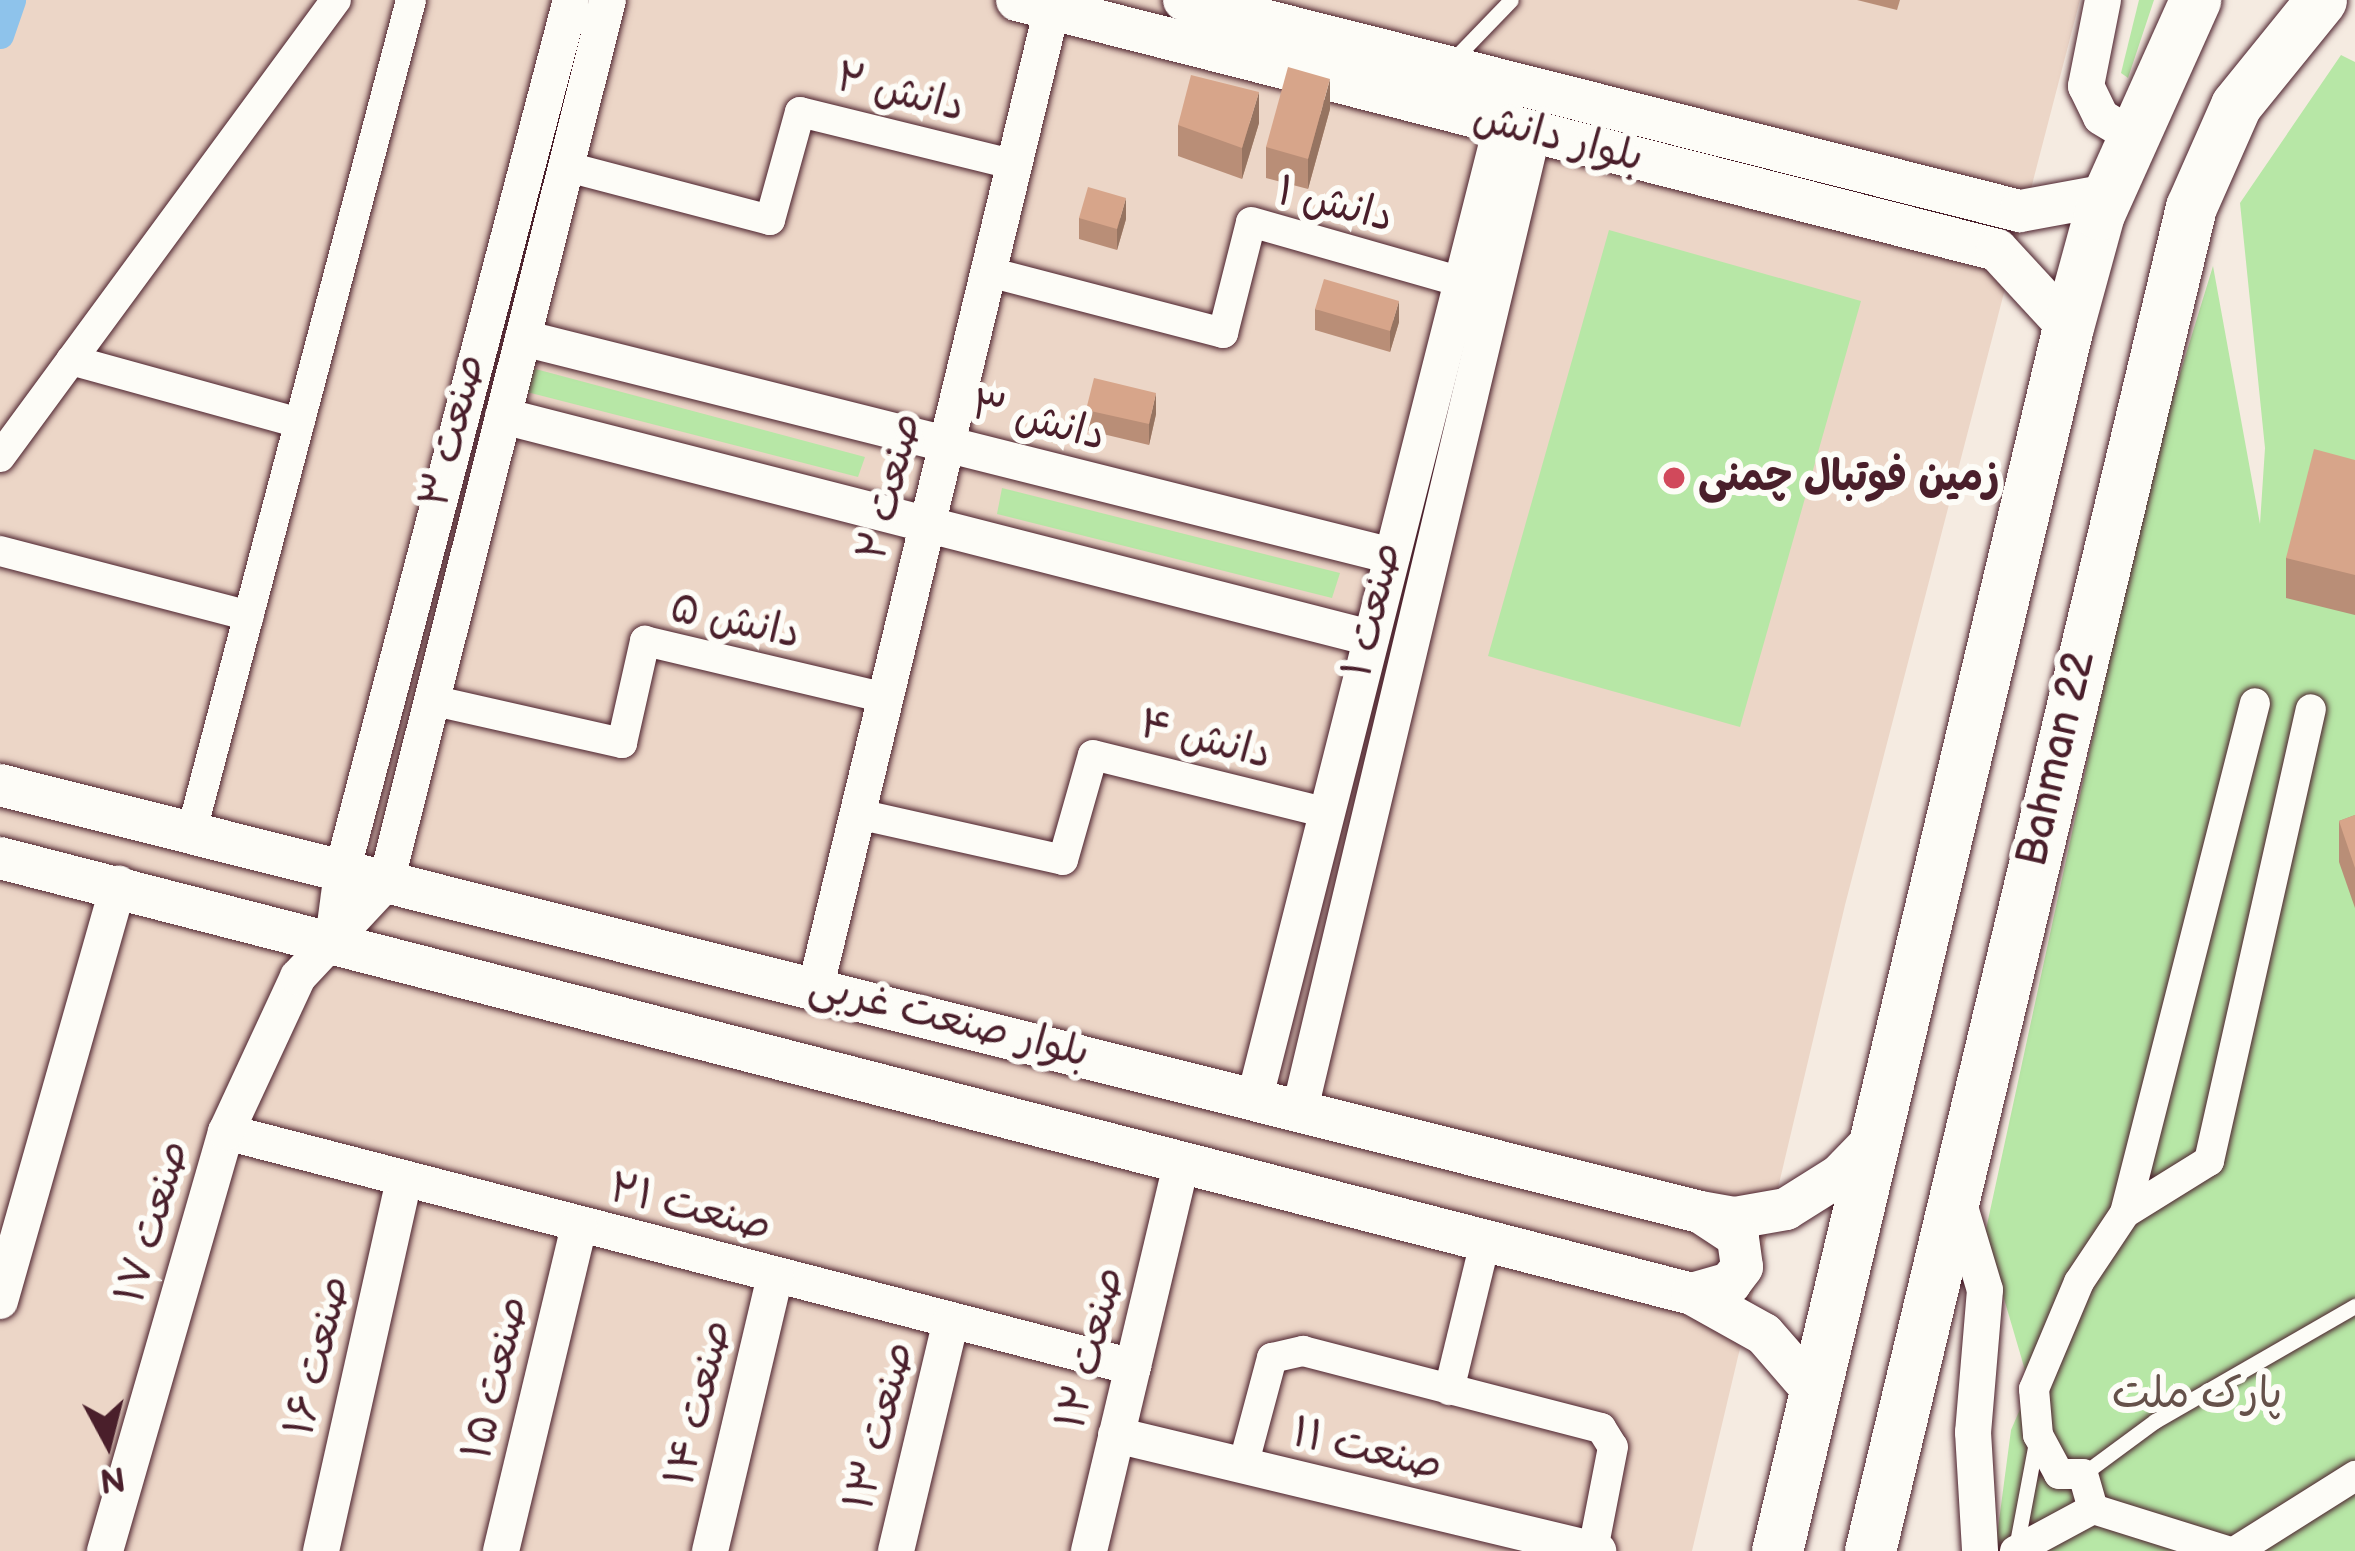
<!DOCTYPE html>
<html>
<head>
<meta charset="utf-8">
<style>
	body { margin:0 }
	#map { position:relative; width:2355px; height:1551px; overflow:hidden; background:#f5ebe1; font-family:"Balsamiq Sans","Playpen Sans Arabic",sans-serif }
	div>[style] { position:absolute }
	.built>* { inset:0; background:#ecd6c7 }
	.green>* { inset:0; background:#b7e7a6 }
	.canal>* { height:27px; margin:-13.5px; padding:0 13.5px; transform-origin:13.5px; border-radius:13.5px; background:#8ec3eb }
	.roads { filter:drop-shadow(0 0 3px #4a1f2b) drop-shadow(0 0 3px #4a1f2b) }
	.service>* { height:15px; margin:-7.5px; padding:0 7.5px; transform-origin:7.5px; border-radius:7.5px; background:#fdfcf7 }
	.minor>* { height:30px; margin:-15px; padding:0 15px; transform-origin:15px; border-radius:15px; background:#fdfcf7 }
	.tertiary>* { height:36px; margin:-18px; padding:0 18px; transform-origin:18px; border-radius:18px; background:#fdfcf7 }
	.secondary>* { height:42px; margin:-21px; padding:0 21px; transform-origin:21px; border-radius:21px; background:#fdfcf7 }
	.trunk>* { height:51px; margin:-25.5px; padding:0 25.5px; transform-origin:25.5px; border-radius:25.5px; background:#fdfcf7 }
	.wall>* { inset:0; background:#b98e77 }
	.shaded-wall>* { inset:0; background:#967461 }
	.building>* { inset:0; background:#d7a58a }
	.dots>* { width:33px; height:33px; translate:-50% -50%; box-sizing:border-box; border:6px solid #fdfcf7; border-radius:50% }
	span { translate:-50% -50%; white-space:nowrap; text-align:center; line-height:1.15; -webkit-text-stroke:12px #fdfcf7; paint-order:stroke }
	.street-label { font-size:42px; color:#4a1f2b }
	.poi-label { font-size:42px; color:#4a1f2b; font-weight:700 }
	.left { translate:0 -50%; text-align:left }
	.park-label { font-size:42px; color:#65514a }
	.north { position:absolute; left:48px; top:1383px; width:120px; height:120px; -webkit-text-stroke:9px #fdfcf7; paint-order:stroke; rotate:173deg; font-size:33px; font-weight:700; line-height:48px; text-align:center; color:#4a1f2b }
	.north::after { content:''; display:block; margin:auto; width:42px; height:54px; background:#4a1f2b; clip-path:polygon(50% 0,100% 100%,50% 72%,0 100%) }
</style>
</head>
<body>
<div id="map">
	<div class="built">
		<div style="clip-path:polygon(0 0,2080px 0,1845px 905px,1692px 1551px,0 1551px)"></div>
	</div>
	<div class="green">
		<div style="clip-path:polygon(2139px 0,2154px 0,2128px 78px,2121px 73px)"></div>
		<div style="clip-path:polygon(2341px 55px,2355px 62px,2355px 1551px,1995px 1551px,2011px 1430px,2077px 1278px,2027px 1377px,1985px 1234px,2151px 468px,2213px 266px,2260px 524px,2265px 448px,2240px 203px)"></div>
		<div style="clip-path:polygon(1609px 230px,1861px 301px,1740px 727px,1488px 656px)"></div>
		<div style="clip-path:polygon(528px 367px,865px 457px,858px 477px,523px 391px)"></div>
		<div style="clip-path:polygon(1002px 488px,1340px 573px,1332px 598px,997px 514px)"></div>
	</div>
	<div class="canal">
		<div style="left:0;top:35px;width:37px;rotate:-71deg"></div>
	</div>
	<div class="roads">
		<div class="service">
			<div style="left:1453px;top:60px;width:83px;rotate:-46deg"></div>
			<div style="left:2083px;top:1474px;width:89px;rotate:-36.4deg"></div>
			<div style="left:2155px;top:1421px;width:231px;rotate:-29.9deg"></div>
			<div style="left:2016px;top:1548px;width:108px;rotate:-79.3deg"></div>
		</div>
		<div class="minor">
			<div style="left:564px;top:166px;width:213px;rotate:14.7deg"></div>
			<div style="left:770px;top:220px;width:112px;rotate:-74.5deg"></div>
			<div style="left:800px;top:112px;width:221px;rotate:13.8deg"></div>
			<div style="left:989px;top:272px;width:242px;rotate:14.6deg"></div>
			<div style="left:1223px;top:333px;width:114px;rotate:-75.8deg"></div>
			<div style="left:1251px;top:222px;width:219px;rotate:15.9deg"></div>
			<div style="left:71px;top:360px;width:237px;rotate:15.4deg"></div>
			<div style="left:0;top:457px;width:567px;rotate:-53.68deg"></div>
			<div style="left:0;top:551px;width:257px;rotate:14.6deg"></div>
			<div style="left:431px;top:700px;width:196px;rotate:12.7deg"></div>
			<div style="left:622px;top:743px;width:105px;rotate:-77.3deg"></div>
			<div style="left:645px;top:641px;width:248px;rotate:13.3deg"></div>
			<div style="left:858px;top:814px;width:210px;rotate:12.6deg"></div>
			<div style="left:1063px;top:860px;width:109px;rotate:-74.1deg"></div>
			<div style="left:1093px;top:755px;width:241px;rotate:13.9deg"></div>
			<div style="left:191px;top:834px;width:863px;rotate:-75.22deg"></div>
			<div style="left:2125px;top:1213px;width:99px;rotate:-31.8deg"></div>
			<div style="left:2209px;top:1161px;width:463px;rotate:-77.3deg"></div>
			<div style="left:1449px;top:1390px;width:152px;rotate:-76.3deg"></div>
			<div style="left:1243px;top:1466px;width:112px;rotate:-75deg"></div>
			<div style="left:1272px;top:1358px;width:32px;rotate:-13deg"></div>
			<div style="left:1303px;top:1351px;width:308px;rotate:14.5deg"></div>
			<div style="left:1601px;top:1428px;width:22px;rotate:58deg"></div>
			<div style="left:1613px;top:1447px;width:105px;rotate:101deg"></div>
			<div style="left:2093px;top:1509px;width:36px;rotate:-106deg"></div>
			<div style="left:2083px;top:1474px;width:24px;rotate:180deg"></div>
			<div style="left:2059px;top:1474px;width:44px;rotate:-118.3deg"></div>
			<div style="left:2038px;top:1435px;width:46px;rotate:-95deg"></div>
			<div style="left:2034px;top:1389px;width:116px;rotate:-67.2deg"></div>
			<div style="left:2079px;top:1282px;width:83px;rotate:-56.3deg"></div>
			<div style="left:2125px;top:1213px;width:526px;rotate:-75.7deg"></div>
			<div style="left:2015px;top:1551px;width:89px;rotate:-28.3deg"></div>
			<div style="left:2093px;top:1509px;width:140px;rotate:17.4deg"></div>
			<div style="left:2236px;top:1551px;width:141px;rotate:-32.2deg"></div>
		</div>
		<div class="tertiary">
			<div style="left:2103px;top:0;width:88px;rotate:101.2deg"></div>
			<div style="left:2086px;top:86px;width:34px;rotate:64deg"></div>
			<div style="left:2101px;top:117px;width:37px;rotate:31deg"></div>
			<div style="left:523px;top:338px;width:896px;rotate:14.08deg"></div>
			<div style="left:503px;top:416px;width:896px;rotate:14.35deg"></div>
			<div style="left:333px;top:940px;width:69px;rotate:-82.5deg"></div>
			<div style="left:342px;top:872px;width:902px;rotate:-75.29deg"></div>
			<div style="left:816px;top:986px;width:1014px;rotate:-76.43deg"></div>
			<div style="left:1255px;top:1097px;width:1004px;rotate:-75.76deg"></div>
			<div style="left:1300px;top:1109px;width:1004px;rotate:-76.59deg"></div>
			<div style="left:226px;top:1132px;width:937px;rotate:14.53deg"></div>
			<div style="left:1956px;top:1194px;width:100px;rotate:73.2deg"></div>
			<div style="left:1985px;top:1290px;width:143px;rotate:94.8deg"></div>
			<div style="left:1973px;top:1432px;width:119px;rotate:86.6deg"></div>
			<div style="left:0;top:1301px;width:434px;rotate:-74.1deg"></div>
			<div style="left:1116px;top:1435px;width:496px;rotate:13.5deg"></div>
			<div style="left:105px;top:1551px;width:436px;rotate:-73.9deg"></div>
			<div style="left:226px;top:1132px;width:171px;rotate:-65.1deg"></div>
			<div style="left:298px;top:977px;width:129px;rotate:-46.9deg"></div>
			<div style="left:386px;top:883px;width:910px;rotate:-75.89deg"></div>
			<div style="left:321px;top:1551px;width:379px;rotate:-77.4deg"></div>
			<div style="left:501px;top:1551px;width:334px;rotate:-76.5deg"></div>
			<div style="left:710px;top:1551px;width:283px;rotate:-76.7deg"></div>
			<div style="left:896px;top:1551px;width:236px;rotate:-76.6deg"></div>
			<div style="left:1089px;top:1551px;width:396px;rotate:-76.6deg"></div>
		</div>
		<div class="secondary">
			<div style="left:1017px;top:0;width:1011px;rotate:14.31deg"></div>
			<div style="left:1997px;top:250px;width:105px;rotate:47.3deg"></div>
			<div style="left:1184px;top:0;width:862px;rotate:14.17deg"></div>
			<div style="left:2020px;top:211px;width:88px;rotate:-10.4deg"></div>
			<div style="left:0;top:785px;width:1753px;rotate:14.1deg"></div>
			<div style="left:1700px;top:1212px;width:36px;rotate:10deg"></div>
			<div style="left:1735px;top:1218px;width:52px;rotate:-10deg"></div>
			<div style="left:1786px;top:1209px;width:64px;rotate:-32.2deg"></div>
			<div style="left:1840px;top:1175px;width:53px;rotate:-45.8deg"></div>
			<div style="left:0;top:858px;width:1747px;rotate:14.45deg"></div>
			<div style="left:1692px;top:1294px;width:82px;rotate:29.1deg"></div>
			<div style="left:1764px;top:1334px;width:81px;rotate:49deg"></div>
			<div style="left:1692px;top:1294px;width:40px;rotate:-16deg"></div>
			<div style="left:1730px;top:1283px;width:20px;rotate:-53deg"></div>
			<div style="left:1742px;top:1267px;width:30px;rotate:-98deg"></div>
			<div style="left:1738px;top:1237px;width:45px;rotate:-146.7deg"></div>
		</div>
		<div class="trunk">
			<div style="left:1777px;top:1551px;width:1258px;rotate:-76.63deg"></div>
			<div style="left:2068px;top:327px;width:117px;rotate:-74.7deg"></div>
			<div style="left:2099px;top:214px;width:235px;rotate:-65.8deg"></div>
			<div style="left:1870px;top:1551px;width:1382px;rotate:-76.57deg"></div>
			<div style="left:2191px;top:207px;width:111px;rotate:-66.2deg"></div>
			<div style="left:2236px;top:105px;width:135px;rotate:-51deg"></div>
		</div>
	</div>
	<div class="wall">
		<div style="clip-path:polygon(1857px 0,1900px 0,1897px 10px)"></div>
		<div style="clip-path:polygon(1330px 109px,1308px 189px,1266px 178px,1266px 147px)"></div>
		<div style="clip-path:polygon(1259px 123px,1242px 179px,1178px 156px,1178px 125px)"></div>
		<div style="clip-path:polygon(1079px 218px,1126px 219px,1117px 250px,1079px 239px)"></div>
		<div style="clip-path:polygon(1315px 309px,1399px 322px,1390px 352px,1315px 330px)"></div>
		<div style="clip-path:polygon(1086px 410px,1156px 414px,1149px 445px,1086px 430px)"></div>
		<div style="clip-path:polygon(2355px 460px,2355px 615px,2286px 598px,2286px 558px)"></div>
		<div style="clip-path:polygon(2355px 815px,2355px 908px,2339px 862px,2339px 821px)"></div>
	</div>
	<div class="shaded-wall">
		<div style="clip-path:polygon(1330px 79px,1330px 109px,1308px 189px,1308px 159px)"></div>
		<div style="clip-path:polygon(1259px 92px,1259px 123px,1242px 179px,1242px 148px)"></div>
		<div style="clip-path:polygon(1126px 198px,1126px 219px,1117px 250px,1117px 229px)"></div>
		<div style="clip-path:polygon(1399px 301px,1399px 322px,1390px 352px,1390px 331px)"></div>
		<div style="clip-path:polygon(1156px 393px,1156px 414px,1149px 445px,1149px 424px)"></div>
	</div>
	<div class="building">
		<div style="clip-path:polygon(1288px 67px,1330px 79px,1308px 159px,1266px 147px)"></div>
		<div style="clip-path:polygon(1191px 75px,1259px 92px,1242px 148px,1178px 125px)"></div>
		<div style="clip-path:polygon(1088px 187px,1126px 198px,1117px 229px,1079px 218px)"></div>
		<div style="clip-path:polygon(1324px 279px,1399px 301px,1390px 331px,1315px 309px)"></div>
		<div style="clip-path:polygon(1094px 378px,1156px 393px,1149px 424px,1086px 410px)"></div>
		<div style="clip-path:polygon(2314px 449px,2355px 460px,2355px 575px,2286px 558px)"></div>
		<div style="clip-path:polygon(2355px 815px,2355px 868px,2339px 821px)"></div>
	</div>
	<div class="dots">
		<div style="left:1674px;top:478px;background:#d1495b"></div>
	</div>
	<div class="street-label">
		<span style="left:900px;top:93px;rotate:14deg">دانش ۲</span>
		<span style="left:1558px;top:138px;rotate:14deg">بلوار دانش</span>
		<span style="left:1335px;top:205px;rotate:14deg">دانش ۱</span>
		<span style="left:1038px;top:421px;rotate:14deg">دانش ۳</span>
		<span style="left:453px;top:431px;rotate:-76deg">صنعت ۳</span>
		<span style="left:890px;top:487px;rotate:-76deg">صنعت ۲</span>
		<span style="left:1373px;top:610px;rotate:-77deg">صنعت ۱</span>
		<span style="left:735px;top:622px;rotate:12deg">دانش ۵</span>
		<span style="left:1205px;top:740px;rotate:14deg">دانش ۴</span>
		<span style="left:2057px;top:759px;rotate:-77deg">Bahman 22</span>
		<span style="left:949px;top:1020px;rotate:14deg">بلوار صنعت غربی</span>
		<span style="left:690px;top:1208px;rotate:14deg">صنعت ۲۱</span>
		<span style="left:153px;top:1222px;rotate:-74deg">صنعت ۱۷</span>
		<span style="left:1091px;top:1348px;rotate:-76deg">صنعت ۱۲</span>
		<span style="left:318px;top:1356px;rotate:-77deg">صنعت ۱۶</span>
		<span style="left:496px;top:1378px;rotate:-77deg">صنعت ۱۵</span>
		<span style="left:699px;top:1403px;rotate:-77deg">صنعت ۱۴</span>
		<span style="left:880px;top:1426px;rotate:-76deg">صنعت ۱۳</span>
		<span style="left:1367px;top:1450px;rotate:13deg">صنعت ۱۱</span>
	</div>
	<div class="poi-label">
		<span class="left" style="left:1698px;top:478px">زمین فوتبال چمنی</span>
	</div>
	<div class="park-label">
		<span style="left:2197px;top:1395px">پارک ملت</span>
	</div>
	<div class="north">N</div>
</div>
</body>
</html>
